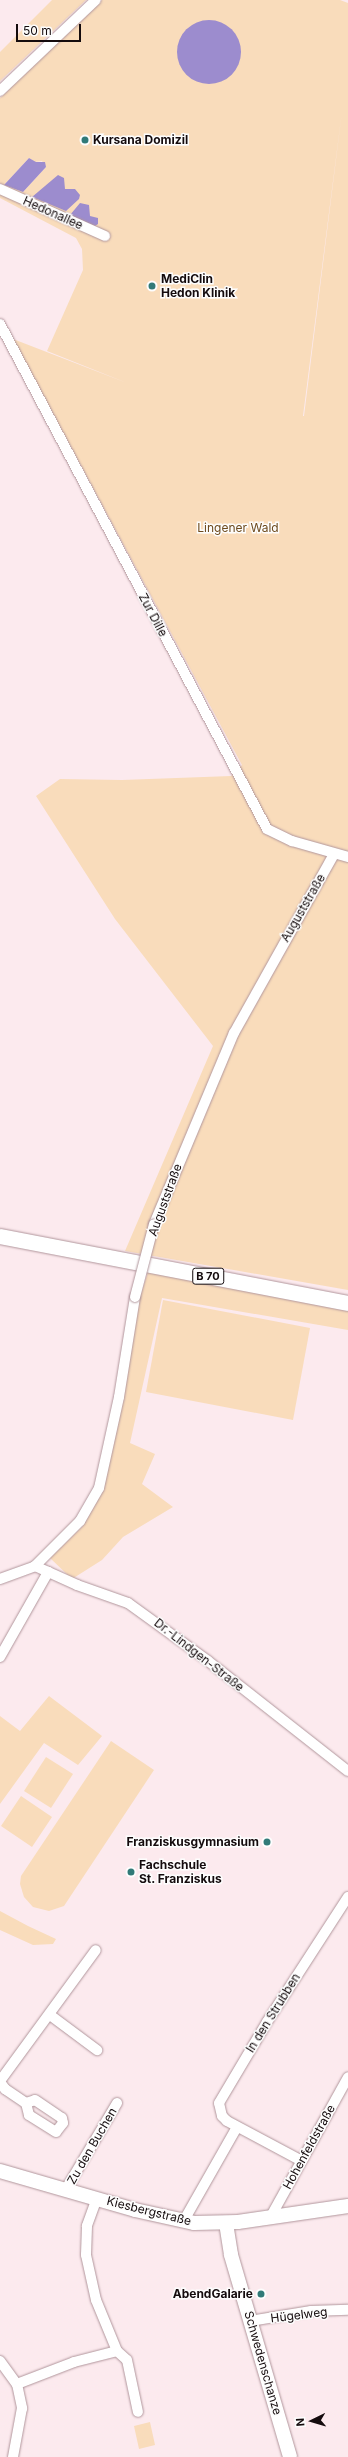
<!DOCTYPE html>
<html>
<head>
<meta charset="utf-8">
<style>
	body { margin:0 }
	#map { position:relative; width:348px; height:2457px; overflow:hidden; background:#fceaee; font-family:Inter,sans-serif }
	div>[style] { position:absolute }
	.green>* { inset:0; background:#f9dcbb }
	.water>* { inset:0; background:#9c8cce }
	.round { border-radius:50% }
	.roads { filter:drop-shadow(0 0 1px #b1969c) drop-shadow(0 0 1px #b1969c) }
	.street>* { height:10px; margin:-5px; padding:0 5px; transform-origin:5px; border-radius:5px; background:#fff }
	.secondary>* { height:14px; margin:-7px; padding:0 7px; transform-origin:7px; border-radius:7px; background:#fff }
	.primary>* { height:15px; margin:-7.5px; padding:0 7.5px; transform-origin:7.5px; border-radius:7.5px; background:#fff }
	.bridges { filter:drop-shadow(0 0 1px #b1969c) drop-shadow(0 0 1px #b1969c) }
	.street-bridge>* { height:10px; margin:-5px; padding:0 5px; transform-origin:5px; border-radius:5px; background:#fff }
	.dots>* { width:11px; height:11px; translate:-50% -50%; box-sizing:border-box; border:2px solid #fdfdfd; border-radius:50% }
	span { translate:-50% -50%; white-space:nowrap; text-align:center; line-height:1.15; -webkit-text-stroke:3px #fdfdfd; paint-order:stroke }
	.shield-label span { padding:1px 3px; background:#fdfdfd; border:1px solid; border-radius:3px; -webkit-text-stroke-width:0 }
	.shield-label { font-size:11px; color:#140b0d; font-weight:700 }
	.poi-label { font-size:12px; color:#140b0d; font-weight:700 }
	.left { translate:0 -50%; text-align:left }
	.right { translate:-100% -50%; text-align:right }
	.street-label { font-size:12px; color:#140b0d }
	.park-label { font-size:12px; color:#6d4a1d }
	.north { position:absolute; left:292px; top:2401px; width:40px; height:40px; -webkit-text-stroke:3px #fdfdfd; paint-order:stroke; rotate:265deg; font-size:11px; font-weight:700; line-height:16px; text-align:center; color:#140b0d }
	.north::after { content:''; display:block; margin:auto; width:14px; height:18px; background:#140b0d; clip-path:polygon(50% 0,100% 100%,50% 72%,0 100%) }
	.scale { position:absolute; left:16px; top:24px; width:65px; height:18px; box-sizing:border-box; border:2px solid #140b0d; border-top:0; padding-left:5px; font-size:12px; line-height:14px; white-space:nowrap; color:#140b0d; -webkit-text-stroke:3px #fdfdfd; paint-order:stroke }
</style>
</head>
<body>
<div id="map">
	<div class="green">
		<div style="clip-path:polygon(52px 0,86px 0,0 81px,0 52px)"></div>
		<div style="clip-path:polygon(evenodd,102px 0,340px 0,348px 3px,348px 1290px,125px 1251px,213px 1046px,115px 919px,36px 796px,60px 779px,122px 780px,231px 776px,242px 765px,13px 339px,127px 383px,47px 351px,83px 270px,82px 249px,76px 238px,0 198px,0 98px,102px 0,342px 111px,304px 416px,303px 416px,342px 111px,102px 0,29px 158px,35px 162px,42px 161px,46px 167px,23px 192px,4px 185px,29px 158px)"></div>
		<div style="clip-path:polygon(148px 1272px,348px 1311px,348px 1330px,162px 1298px,130px 1443px,155px 1454px,142px 1484px,173px 1507px,123px 1537px,102px 1560px,72px 1579px,50px 1558px,83px 1526px,102px 1490px,139px 1300px)"></div>
		<div style="clip-path:polygon(163px 1300px,310px 1328px,293px 1420px,146px 1392px)"></div>
		<div style="clip-path:polygon(49px 1696px,102px 1736px,78px 1765px,44px 1743px,0 1804px,0 1716px,20px 1731px)"></div>
		<div style="clip-path:polygon(111px 1741px,154px 1770px,64px 1906px,49px 1911px,33px 1907px,24px 1897px,20px 1884px,21px 1876px)"></div>
		<div style="clip-path:polygon(46px 1757px,73px 1774px,51px 1808px,24px 1791px)"></div>
		<div style="clip-path:polygon(21px 1796px,52px 1817px,32px 1847px,1px 1826px)"></div>
		<div style="clip-path:polygon(0 1911px,28px 1926px,56px 1939px,53px 1944px,33px 1945px,0 1930px)"></div>
		<div style="clip-path:polygon(150px 2422px,155px 2445px,139px 2449px,134px 2426px)"></div>
	</div>
	<div class="water">
		<div class="round" style="left:177px;top:20px;width:64px;height:64px"></div>
		<div style="clip-path:polygon(29px 158px,36px 162px,45px 162px,46px 167px,23px 192px,4px 185px)"></div>
		<div style="clip-path:polygon(58px 175px,64px 178px,65px 189px,75px 189px,80px 195px,79px 199px,66px 211px,32px 197px)"></div>
		<div style="clip-path:polygon(80px 203px,89px 205px,90px 216px,98px 218px,98px 224px,95px 226px,70px 215px)"></div>
	</div>
	<div class="roads">
		<div class="street">
			<div style="left:0;top:91px;width:132px;rotate:-43.5deg"></div>
			<div style="left:0;top:189px;width:115px;rotate:24.1deg"></div>
			<div style="left:0;top:324px;width:571px;rotate:62.13deg"></div>
			<div style="left:267px;top:829px;width:28px;rotate:26deg"></div>
			<div style="left:292px;top:841px;width:58px;rotate:15.9deg"></div>
			<div style="left:154px;top:1224px;width:207px;rotate:-67.3deg"></div>
			<div style="left:234px;top:1033px;width:205px;rotate:-60.8deg"></div>
			<div style="left:35px;top:1566px;width:46px;rotate:24.3deg"></div>
			<div style="left:77px;top:1585px;width:54px;rotate:19.4deg"></div>
			<div style="left:128px;top:1603px;width:99px;rotate:35.9deg"></div>
			<div style="left:208px;top:1661px;width:178px;rotate:38.2deg"></div>
			<div style="left:0;top:1579px;width:37px;rotate:-20deg"></div>
			<div style="left:35px;top:1566px;width:64px;rotate:-45deg"></div>
			<div style="left:80px;top:1521px;width:38px;rotate:-60deg"></div>
			<div style="left:99px;top:1488px;width:93px;rotate:-77.6deg"></div>
			<div style="left:119px;top:1397px;width:101px;rotate:-80.9deg"></div>
			<div style="left:0;top:1657px;width:98px;rotate:-60.5deg"></div>
			<div style="left:50px;top:2015px;width:59px;rotate:36.7deg"></div>
			<div style="left:0;top:2081px;width:162px;rotate:-53.8deg"></div>
			<div style="left:0;top:2082px;width:9px;rotate:54deg"></div>
			<div style="left:5px;top:2089px;width:25px;rotate:34deg"></div>
			<div style="left:35px;top:2100px;width:32px;rotate:34deg"></div>
			<div style="left:62px;top:2118px;width:5px;rotate:79deg"></div>
			<div style="left:63px;top:2123px;width:11px;rotate:128deg"></div>
			<div style="left:56px;top:2132px;width:32px;rotate:-148deg"></div>
			<div style="left:29px;top:2115px;width:12px;rotate:-104deg"></div>
			<div style="left:26px;top:2103px;width:9px;rotate:-18deg"></div>
			<div style="left:300px;top:2160px;width:83px;rotate:-151.9deg"></div>
			<div style="left:227px;top:2121px;width:7px;rotate:-135deg"></div>
			<div style="left:222px;top:2116px;width:13px;rotate:-103deg"></div>
			<div style="left:219px;top:2103px;width:94px;rotate:-59.3deg"></div>
			<div style="left:267px;top:2022px;width:149px;rotate:-57.1deg"></div>
			<div style="left:66px;top:2189px;width:100px;rotate:-59.3deg"></div>
			<div style="left:97px;top:2198px;width:30px;rotate:110deg"></div>
			<div style="left:87px;top:2226px;width:29px;rotate:92deg"></div>
			<div style="left:86px;top:2255px;width:46px;rotate:77.5deg"></div>
			<div style="left:96px;top:2300px;width:55px;rotate:67.6deg"></div>
			<div style="left:117px;top:2351px;width:13px;rotate:42deg"></div>
			<div style="left:127px;top:2360px;width:53px;rotate:78.1deg"></div>
			<div style="left:187px;top:2215px;width:101px;rotate:-60.4deg"></div>
			<div style="left:270px;top:2218px;width:161px;rotate:-61deg"></div>
			<div style="left:250px;top:2321px;width:62px;rotate:-9.3deg"></div>
			<div style="left:311px;top:2311px;width:37px;rotate:-2deg"></div>
			<div style="left:0;top:2361px;width:29px;rotate:54deg"></div>
			<div style="left:17px;top:2384px;width:25px;rotate:78deg"></div>
			<div style="left:22px;top:2408px;width:50px;rotate:100.4deg"></div>
			<div style="left:17px;top:2384px;width:61px;rotate:-21.1deg"></div>
			<div style="left:74px;top:2362px;width:44px;rotate:-14.3deg"></div>
		</div>
		<div class="secondary">
			<div style="left:0;top:2171px;width:141px;rotate:16.1deg"></div>
			<div style="left:135px;top:2210px;width:60px;rotate:12.4deg"></div>
			<div style="left:194px;top:2223px;width:44px;rotate:-1.3deg"></div>
			<div style="left:238px;top:2222px;width:111px;rotate:-8.3deg"></div>
			<div style="left:226px;top:2223px;width:32px;rotate:81deg"></div>
			<div style="left:231px;top:2255px;width:210px;rotate:73.7deg"></div>
		</div>
		<div class="primary">
			<div style="left:0;top:1236px;width:354px;rotate:10.9deg"></div>
		</div>
	</div>
	<div class="bridges">
		<div class="street-bridge">
			<div style="left:135px;top:1297px;width:75px;rotate:-75.4deg"></div>
		</div>
	</div>
	<div class="dots">
		<div style="left:85px;top:140px;background:#317a78"></div>
		<div style="left:152px;top:286px;background:#317a78"></div>
		<div style="left:267px;top:1842px;background:#317a78"></div>
		<div style="left:131px;top:1872px;background:#317a78"></div>
		<div style="left:261px;top:2294px;background:#317a78"></div>
	</div>
	<div class="shield-label">
		<span style="left:208px;top:1276px">B 70</span>
	</div>
	<div class="poi-label">
		<span class="left" style="left:93px;top:140px">Kursana Domizil</span>
		<span class="left" style="left:161px;top:286px">MediClin<br>Hedon Klinik</span>
		<span class="right" style="left:259px;top:1842px">Franziskusgymnasium</span>
		<span class="left" style="left:139px;top:1872px">Fachschule<br>St. Franziskus</span>
		<span class="right" style="left:253px;top:2294px">AbendGalarie</span>
	</div>
	<div class="street-label">
		<span style="left:53px;top:213px;rotate:24deg">Hedonallee</span>
		<span style="left:153px;top:615px;rotate:62deg">Zur Dille</span>
		<span style="left:303px;top:908px;rotate:-60deg">Auguststraße</span>
		<span style="left:165px;top:1200px;rotate:-70deg">Auguststraße</span>
		<span style="left:199px;top:1655px;rotate:38deg">Dr.-Lindgen-Straße</span>
		<span style="left:273px;top:2013px;rotate:-58deg">In den Strubben</span>
		<span style="left:92px;top:2146px;rotate:-60deg">Zu den Buchen</span>
		<span style="left:309px;top:2147px;rotate:-61deg">Hohenfeldstraße</span>
		<span style="left:149px;top:2211px;rotate:14deg">Kiesbergstraße</span>
		<span style="left:299px;top:2315px;rotate:-7deg">Hügelweg</span>
		<span style="left:263px;top:2363px;rotate:74deg">Schwedenschanze</span>
	</div>
	<div class="park-label">
		<span style="left:238px;top:528px">Lingener Wald</span>
	</div>
	<div class="north">N</div>
	<div class="scale">50 m</div>
</div>
</body>
</html>
